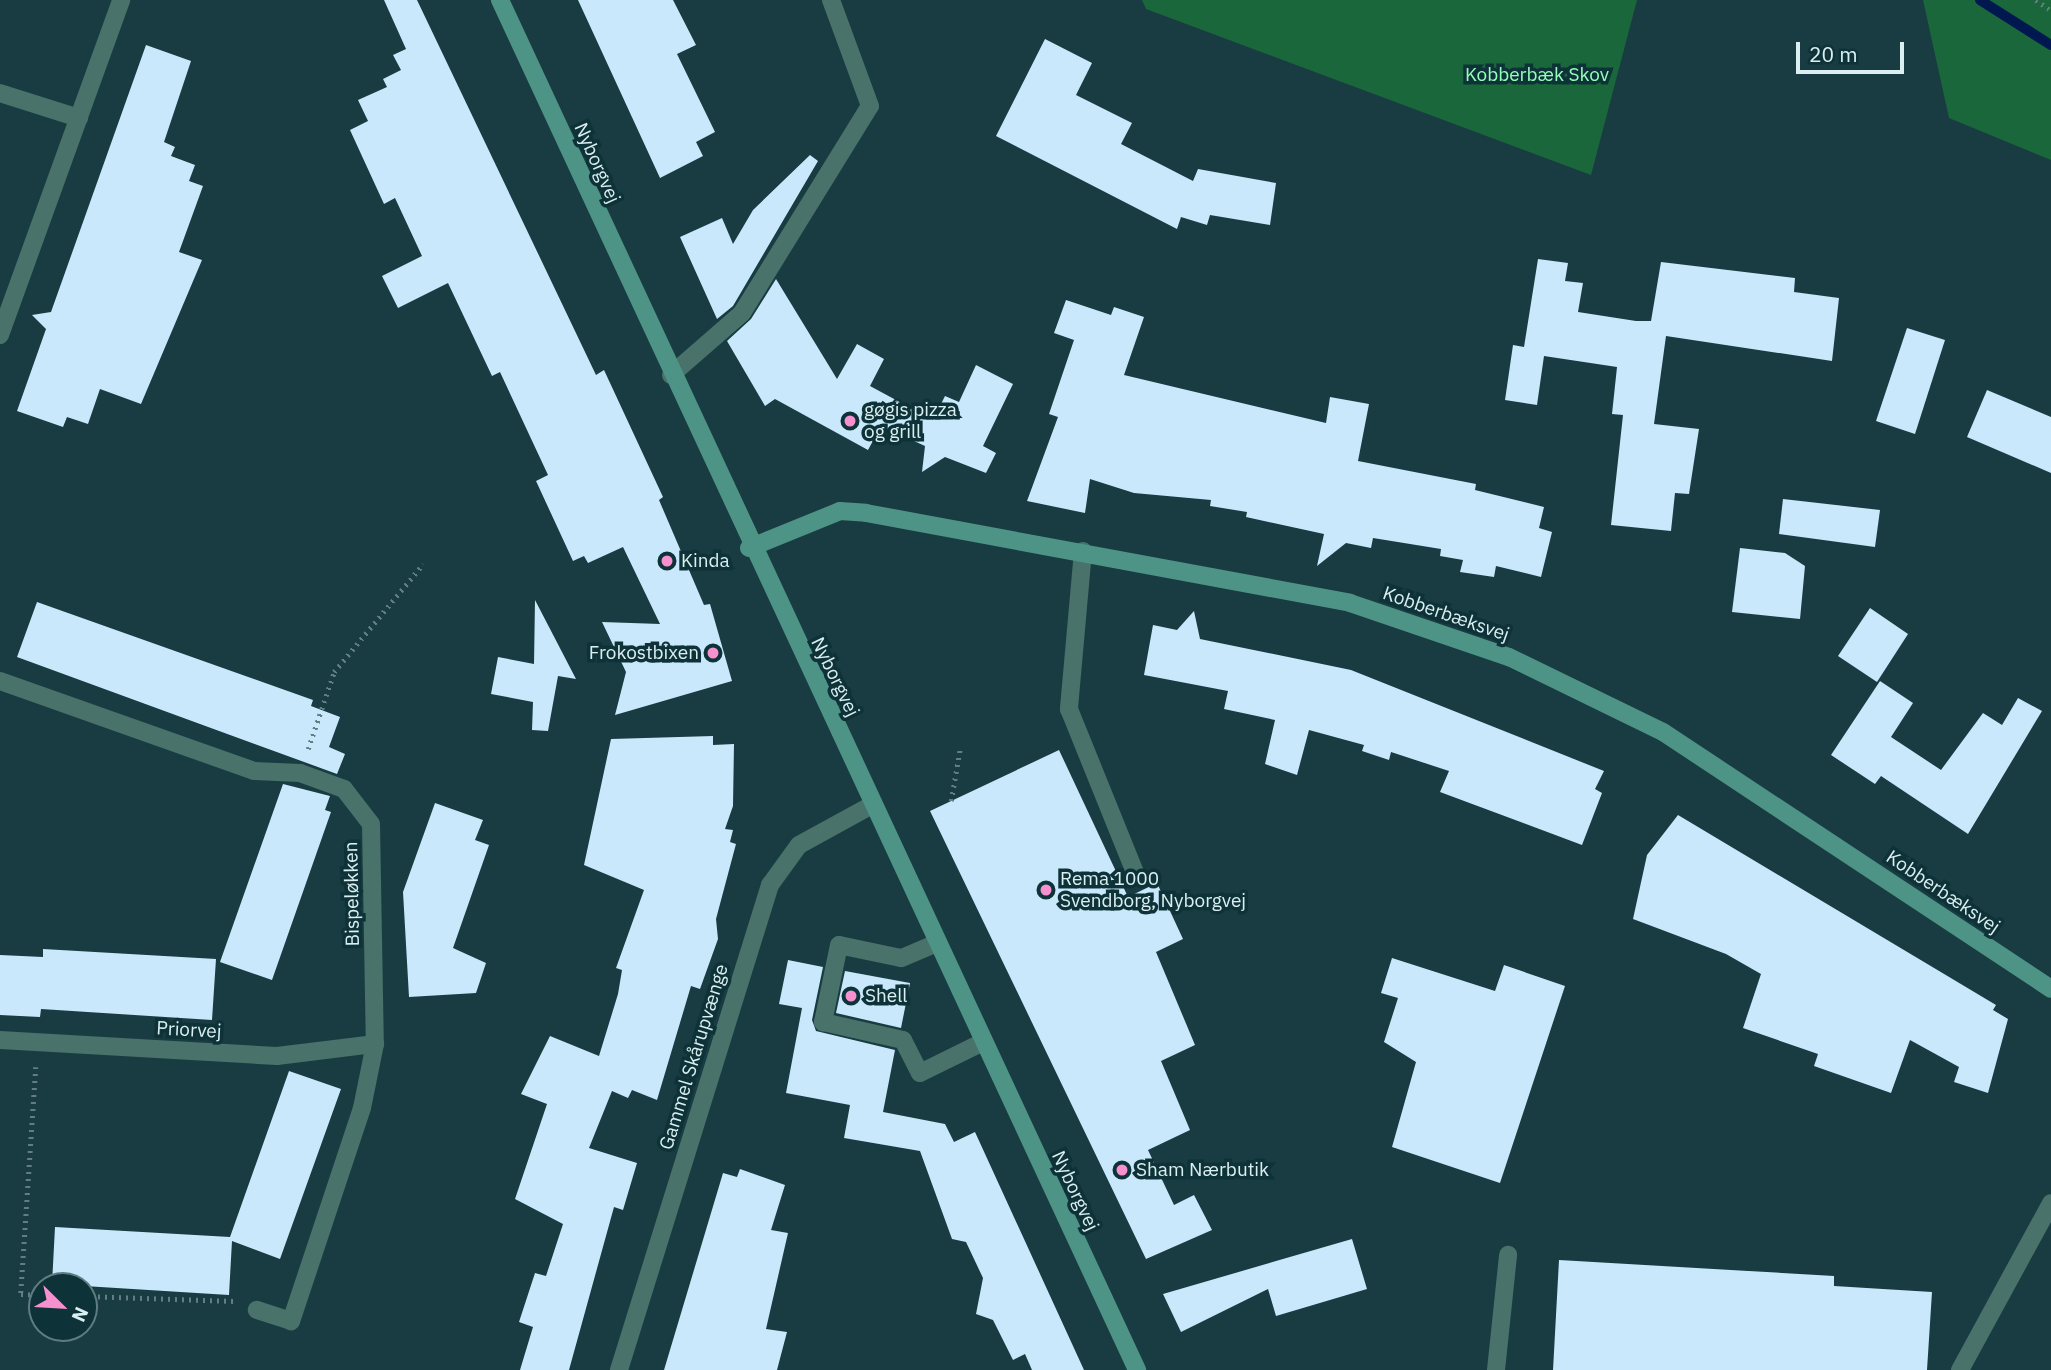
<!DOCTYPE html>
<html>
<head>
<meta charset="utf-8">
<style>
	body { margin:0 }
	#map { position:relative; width:2051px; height:1370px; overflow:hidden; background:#193c42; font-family:"IBM Plex Sans",sans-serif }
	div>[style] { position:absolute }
	.green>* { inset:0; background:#1a673b }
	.stream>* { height:10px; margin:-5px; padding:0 5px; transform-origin:5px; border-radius:5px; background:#001750 }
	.building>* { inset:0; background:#c9e8fb }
	.path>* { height:4.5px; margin-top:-2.25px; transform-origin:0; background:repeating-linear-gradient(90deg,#617e83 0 2px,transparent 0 7px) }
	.lane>* { height:18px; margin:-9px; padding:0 9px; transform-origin:9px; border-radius:9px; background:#48726a }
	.street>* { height:18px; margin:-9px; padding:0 9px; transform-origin:9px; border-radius:9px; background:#48726a }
	.secondary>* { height:18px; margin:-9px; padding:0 9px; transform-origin:9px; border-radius:9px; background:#4d9386 }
	.dots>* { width:19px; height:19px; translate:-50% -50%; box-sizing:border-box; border:4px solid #0d3237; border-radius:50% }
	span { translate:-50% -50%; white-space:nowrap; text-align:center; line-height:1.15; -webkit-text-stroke:7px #0d3237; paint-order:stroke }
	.park-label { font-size:19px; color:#95feb8 }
	.street-label { font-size:19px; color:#dbeef1 }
	.poi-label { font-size:19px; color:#dbeef1 }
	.left { translate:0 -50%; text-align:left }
	.right { translate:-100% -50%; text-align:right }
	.north { position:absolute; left:28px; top:1272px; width:70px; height:70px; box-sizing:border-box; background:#0d3237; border:2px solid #5f7d81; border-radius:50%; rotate:114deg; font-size:19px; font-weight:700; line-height:28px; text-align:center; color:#dbeef1 }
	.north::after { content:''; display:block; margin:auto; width:24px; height:32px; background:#f790cf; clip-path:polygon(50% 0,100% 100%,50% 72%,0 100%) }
	.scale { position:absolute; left:1796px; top:42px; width:108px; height:32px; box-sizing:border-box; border:4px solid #dbeef1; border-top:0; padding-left:9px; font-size:21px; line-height:24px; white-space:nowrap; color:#dbeef1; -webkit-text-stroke:5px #0d3237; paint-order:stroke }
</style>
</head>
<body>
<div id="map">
	<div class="green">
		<div style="clip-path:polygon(1142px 0,1637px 0,1591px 175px,1146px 9px)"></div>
		<div style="clip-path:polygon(1923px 0,2051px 0,2051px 160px,1949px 118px)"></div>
	</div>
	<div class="stream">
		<div style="left:1980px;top:0;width:84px;rotate:32.4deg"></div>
	</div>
	<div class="building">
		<div style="clip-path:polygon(384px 0,417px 0,596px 375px,604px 370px,663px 497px,659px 500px,704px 605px,710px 604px,732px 681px,615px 715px,626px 672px,602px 622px,660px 624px,623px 547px,588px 563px,584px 556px,573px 561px,536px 481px,548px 475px,500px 372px,492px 376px,448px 283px,398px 308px,382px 276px,422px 256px,395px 198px,384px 204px,350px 130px,368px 121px,358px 100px,387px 87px,383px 79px,401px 70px,393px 55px,406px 49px)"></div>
		<div style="clip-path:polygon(578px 0,673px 0,696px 45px,677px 54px,715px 132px,696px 142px,703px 156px,660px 178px)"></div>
		<div style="clip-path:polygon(1045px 39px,1092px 63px,1076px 95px,1132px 123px,1121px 144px,1193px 181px,1198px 169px,1276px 183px,1270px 225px,1210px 215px,1207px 225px,1181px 217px,1177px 229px,996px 136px)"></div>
		<div style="clip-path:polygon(146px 45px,191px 61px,164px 142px,175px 147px,171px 156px,195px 165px,189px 181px,203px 186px,179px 252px,202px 260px,141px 404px,100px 389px,88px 424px,67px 417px,63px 427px,17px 411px,46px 329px,32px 315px,51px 312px)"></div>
		<div style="clip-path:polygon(810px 155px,818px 161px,733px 306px,717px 319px,680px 237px,722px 218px,733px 244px,753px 210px)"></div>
		<div style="clip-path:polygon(1538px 259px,1568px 263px,1565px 281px,1583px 283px,1578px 312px,1636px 321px,1651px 321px,1661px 262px,1795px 278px,1794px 292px,1839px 298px,1832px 361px,1666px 336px,1654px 424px,1699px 429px,1689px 494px,1675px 493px,1671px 531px,1611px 525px,1623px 415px,1612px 414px,1617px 367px,1544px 356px,1537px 405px,1505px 400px,1513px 345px,1524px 347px)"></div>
		<div style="clip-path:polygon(776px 279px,837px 379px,857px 344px,884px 359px,870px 386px,933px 420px,945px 396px,959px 402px,976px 365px,1013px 384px,983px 446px,996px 453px,986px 473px,945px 457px,922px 472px,925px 446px,881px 426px,868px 450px,775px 399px,765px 406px,727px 341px,751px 319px)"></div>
		<div style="clip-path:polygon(1066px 300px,1111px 315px,1114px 307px,1144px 317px,1124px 375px,1326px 423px,1330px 397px,1369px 404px,1358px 461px,1476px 484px,1475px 490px,1544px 507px,1539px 528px,1552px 532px,1541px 577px,1496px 566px,1494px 577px,1460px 572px,1463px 560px,1440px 556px,1441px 549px,1373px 538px,1371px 548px,1346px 543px,1317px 566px,1324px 534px,1246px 517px,1247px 512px,1210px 506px,1211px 500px,1134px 493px,1090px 479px,1085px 513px,1027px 501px,1058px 417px,1049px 414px,1074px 340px,1054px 333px)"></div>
		<div style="clip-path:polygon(1907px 328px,1945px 340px,1915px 434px,1876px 421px)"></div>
		<div style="clip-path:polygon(1987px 390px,2051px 417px,2051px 473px,1967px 437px)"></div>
		<div style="clip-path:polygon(1783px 499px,1880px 510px,1875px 547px,1779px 534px)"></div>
		<div style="clip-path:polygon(1740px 548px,1785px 553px,1805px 566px,1800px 619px,1732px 612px)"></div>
		<div style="clip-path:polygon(535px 600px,576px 679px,558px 676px,548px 731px,532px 730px,533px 702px,491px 694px,498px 657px,534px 664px)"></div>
		<div style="clip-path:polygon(37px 602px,313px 700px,311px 706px,340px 717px,329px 747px,345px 754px,337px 774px,17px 657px)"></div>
		<div style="clip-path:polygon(1870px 608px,1908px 634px,1877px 682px,1838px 656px)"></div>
		<div style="clip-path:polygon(1194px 611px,1200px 639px,1351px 670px,1604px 771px,1595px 789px,1602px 793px,1582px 845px,1440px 792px,1449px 771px,1391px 752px,1389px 760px,1362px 751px,1364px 745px,1309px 730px,1297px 775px,1265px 764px,1275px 720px,1224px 709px,1228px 691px,1144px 675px,1153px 625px,1177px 630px)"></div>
		<div style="clip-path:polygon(1880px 681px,1913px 703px,1891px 737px,1941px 770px,1983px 713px,2002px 725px,2018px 698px,2042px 711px,1968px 834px,1881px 776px,1875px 784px,1831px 755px)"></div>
		<div style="clip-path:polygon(713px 736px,713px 745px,734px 744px,733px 806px,725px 829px,733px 830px,730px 842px,736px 844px,716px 919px,718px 939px,700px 989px,691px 986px,657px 1100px,632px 1090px,628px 1098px,612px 1091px,589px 1148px,637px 1163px,623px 1210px,614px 1207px,569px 1370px,520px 1370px,533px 1327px,519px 1322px,535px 1273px,546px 1276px,563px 1224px,515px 1199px,547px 1104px,521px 1094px,550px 1036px,599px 1056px,618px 994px,622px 970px,616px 968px,644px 890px,584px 865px,611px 739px)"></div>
		<div style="clip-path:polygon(1059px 750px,1128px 897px,1157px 883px,1183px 939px,1156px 952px,1195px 1045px,1161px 1061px,1190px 1130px,1148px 1150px,1174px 1205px,1194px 1195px,1212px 1230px,1146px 1259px,930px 811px)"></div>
		<div style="clip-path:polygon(283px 784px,330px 796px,325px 810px,331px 812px,272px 980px,220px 962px)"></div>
		<div style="clip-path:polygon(435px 803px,483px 820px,475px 840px,489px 845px,453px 948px,486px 963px,476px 993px,409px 997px,403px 892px)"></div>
		<div style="clip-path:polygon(1678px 815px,1996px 1005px,1993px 1010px,2008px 1019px,1988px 1093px,1954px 1082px,1959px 1067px,1910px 1040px,1891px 1093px,1814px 1066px,1818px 1054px,1743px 1028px,1761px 974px,1726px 954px,1633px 919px,1647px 855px)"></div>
		<div style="clip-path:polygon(43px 949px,216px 959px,212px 1020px,41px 1009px,40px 1017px,0 1015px,0 955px,43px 957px)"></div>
		<div style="clip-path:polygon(1392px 958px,1495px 991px,1504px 965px,1565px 986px,1500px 1183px,1392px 1147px,1416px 1062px,1384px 1042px,1398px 998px,1381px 993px)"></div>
		<div style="clip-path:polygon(788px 960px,823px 967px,812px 1020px,816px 1031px,895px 1050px,883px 1112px,945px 1124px,954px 1142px,975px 1132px,1084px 1370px,1032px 1370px,1025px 1354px,1013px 1360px,993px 1320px,976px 1314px,983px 1278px,966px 1242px,952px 1239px,920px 1151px,844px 1138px,850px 1105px,786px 1093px,802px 1008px,779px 1004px)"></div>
		<div style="clip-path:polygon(845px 971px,910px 983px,901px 1028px,836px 1013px)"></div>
		<div style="clip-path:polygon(289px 1071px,341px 1089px,280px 1259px,232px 1241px,229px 1295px,52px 1284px,55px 1227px,230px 1237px)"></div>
		<div style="clip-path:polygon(740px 1169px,785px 1185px,771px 1230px,788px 1233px,766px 1329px,787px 1332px,777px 1370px,664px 1370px,723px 1173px,737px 1177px)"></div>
		<div style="clip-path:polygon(1352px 1239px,1367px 1289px,1276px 1316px,1268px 1289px,1181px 1332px,1163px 1294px)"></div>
		<div style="clip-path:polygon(1559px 1260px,1834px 1276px,1834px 1286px,1932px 1292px,1927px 1370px,1553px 1370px)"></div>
	</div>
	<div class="path">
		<div style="left:2036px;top:0;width:18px;rotate:34deg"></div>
		<div style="left:308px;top:749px;width:81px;rotate:-71.3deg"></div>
		<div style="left:334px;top:672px;width:140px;rotate:-50.5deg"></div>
		<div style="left:951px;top:801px;width:53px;rotate:-80.2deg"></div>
		<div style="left:36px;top:1067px;width:227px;rotate:93.8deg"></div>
		<div style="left:21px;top:1294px;width:21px;rotate:3deg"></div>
		<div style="left:84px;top:1296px;width:150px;rotate:1.9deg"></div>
	</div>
	<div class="lane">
		<div style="left:0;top:93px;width:83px;rotate:17.6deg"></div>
		<div style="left:671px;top:375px;width:94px;rotate:-41.1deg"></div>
		<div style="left:742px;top:313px;width:243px;rotate:-58.3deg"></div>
		<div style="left:870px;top:106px;width:113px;rotate:-110.2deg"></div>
		<div style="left:1083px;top:551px;width:159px;rotate:95.1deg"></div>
		<div style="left:1069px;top:709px;width:181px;rotate:68deg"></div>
		<div style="left:937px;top:943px;width:39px;rotate:157deg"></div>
		<div style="left:901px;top:958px;width:63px;rotate:-168.2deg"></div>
		<div style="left:839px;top:945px;width:79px;rotate:101.7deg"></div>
		<div style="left:823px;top:1022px;width:82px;rotate:12.7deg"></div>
		<div style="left:903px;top:1040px;width:37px;rotate:63deg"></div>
		<div style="left:920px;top:1073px;width:70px;rotate:-26.2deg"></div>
		<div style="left:1496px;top:1370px;width:116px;rotate:-84deg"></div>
		<div style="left:1960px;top:1370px;width:190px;rotate:-61.4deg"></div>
	</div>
	<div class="street">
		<div style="left:0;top:335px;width:356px;rotate:-70.1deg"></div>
		<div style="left:0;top:681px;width:269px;rotate:19.5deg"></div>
		<div style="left:254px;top:771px;width:46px;rotate:2.5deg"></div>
		<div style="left:300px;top:773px;width:47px;rotate:20deg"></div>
		<div style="left:344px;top:789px;width:44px;rotate:52.4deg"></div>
		<div style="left:371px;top:824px;width:220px;rotate:89deg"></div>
		<div style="left:375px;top:1044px;width:65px;rotate:101.5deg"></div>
		<div style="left:362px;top:1108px;width:225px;rotate:108.4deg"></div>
		<div style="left:291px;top:1321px;width:36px;rotate:-162deg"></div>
		<div style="left:0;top:1040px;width:277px;rotate:3.3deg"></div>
		<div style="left:277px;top:1056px;width:99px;rotate:-7deg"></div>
		<div style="left:619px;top:1370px;width:508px;rotate:-72.71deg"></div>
		<div style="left:770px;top:885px;width:49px;rotate:-54.1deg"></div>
		<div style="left:799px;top:845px;width:85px;rotate:-28.7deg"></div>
	</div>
	<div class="secondary">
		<div style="left:500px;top:0;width:1511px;rotate:65.06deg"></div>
		<div style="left:749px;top:548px;width:98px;rotate:-22.1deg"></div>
		<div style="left:840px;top:511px;width:26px;rotate:4deg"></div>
		<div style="left:866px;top:513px;width:492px;rotate:10.5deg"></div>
		<div style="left:1350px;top:603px;width:168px;rotate:18.8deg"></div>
		<div style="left:1509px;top:657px;width:171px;rotate:26deg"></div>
		<div style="left:1663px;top:732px;width:465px;rotate:33.5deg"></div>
	</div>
	<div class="dots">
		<div style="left:850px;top:421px;background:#f790cf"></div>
		<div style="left:667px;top:561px;background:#f790cf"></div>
		<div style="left:713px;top:653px;background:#f790cf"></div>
		<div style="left:1046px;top:890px;background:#f790cf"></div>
		<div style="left:851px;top:996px;background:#f790cf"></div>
		<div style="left:1122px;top:1170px;background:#f790cf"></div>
	</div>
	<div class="park-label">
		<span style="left:1537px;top:75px">Kobberbæk Skov</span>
	</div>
	<div class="street-label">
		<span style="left:597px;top:163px;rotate:66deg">Nyborgvej</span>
		<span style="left:1446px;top:614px;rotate:19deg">Kobberbæksvej</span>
		<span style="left:835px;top:677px;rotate:64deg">Nyborgvej</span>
		<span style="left:1943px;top:892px;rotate:34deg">Kobberbæksvej</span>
		<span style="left:352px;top:894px;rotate:-91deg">Bispeløkken</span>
		<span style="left:189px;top:1030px;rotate:3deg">Priorvej</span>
		<span style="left:694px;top:1057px;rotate:-73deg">Gammel Skårupvænge</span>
		<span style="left:1075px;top:1191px;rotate:65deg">Nyborgvej</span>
	</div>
	<div class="poi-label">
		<span class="left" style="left:864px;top:421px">gøgis pizza<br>og grill</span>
		<span class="left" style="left:681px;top:561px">Kinda</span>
		<span class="right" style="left:699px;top:653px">Frokostbixen</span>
		<span class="left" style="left:1060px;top:890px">Rema 1000<br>Svendborg, Nyborgvej</span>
		<span class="left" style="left:865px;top:996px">Shell</span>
		<span class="left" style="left:1136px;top:1170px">Sham Nærbutik</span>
	</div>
	<div class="north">N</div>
	<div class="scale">20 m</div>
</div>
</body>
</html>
